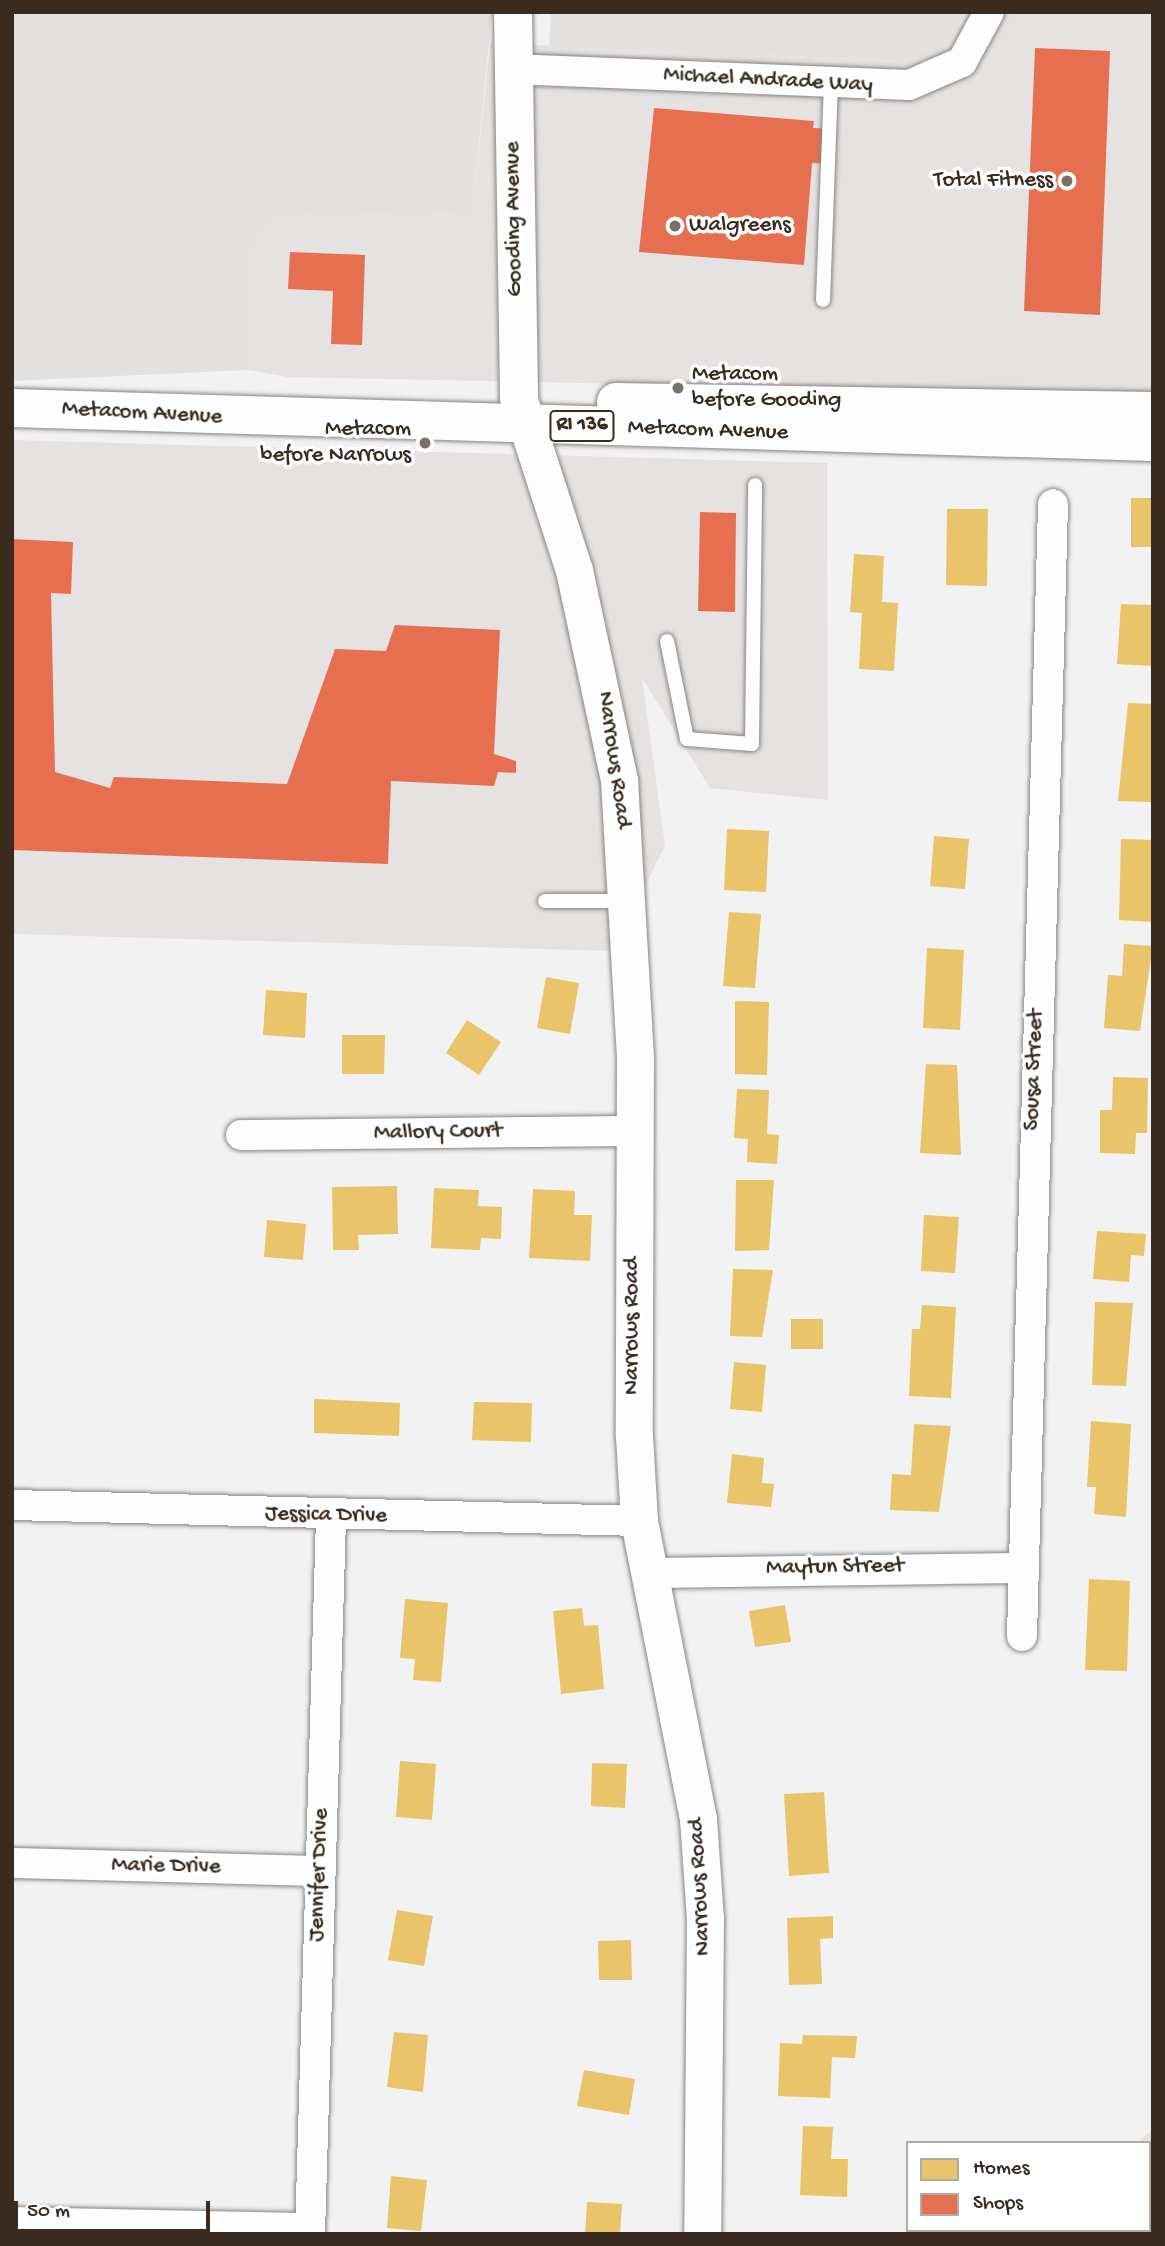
<!DOCTYPE html>
<html>
<head>
<meta charset="utf-8">
<style>
	body { margin:0 }
	#map { position:relative; width:1165px; height:2246px; overflow:hidden; background:#f3f2f2; font-family:"Gochi Hand",sans-serif }
	div>[style] { position:absolute }
	.built>* { inset:0; background:#e5e2e1 }
	.green>* { inset:0; background:#e4e2e0 }
	.homes>* { inset:0; background:#e9c46a }
	.shops>* { inset:0; background:#e76f51 }
	.roads { filter:drop-shadow(0 0 2px #898582) drop-shadow(0 0 2px #898582) }
	.service>* { height:14px; margin:-7px; padding:0 7px; transform-origin:7px; border-radius:7px; background:#fdfdfd }
	.minor>* { height:30px; margin:-15px; padding:0 15px; transform-origin:15px; border-radius:15px; background:#fdfdfd }
	.tertiary>* { height:37px; margin:-18.5px; padding:0 18.5px; transform-origin:18.5px; border-radius:18.5px; background:#fdfdfd }
	.secondary>* { height:38px; margin:-19px; padding:0 19px; transform-origin:19px; border-radius:19px; background:#fdfdfd }
	.primary>* { height:38px; margin:-19px; padding:0 19px; transform-origin:19px; border-radius:19px; background:#fdfdfd }
	.dots>* { width:19px; height:19px; translate:-50% -50%; box-sizing:border-box; border:4px solid #fff; border-radius:50% }
	span { translate:-50% -50%; white-space:nowrap; text-align:center; line-height:1.15; -webkit-text-stroke:7px #fff; paint-order:stroke }
	.shield-label span { padding:2px 5px; background:#fff; border:2px solid; border-radius:5px; -webkit-text-stroke-width:0 }
	.shield-label { font-size:21px; color:#3b2a1e; font-weight:700 }
	.street-label { font-size:23px; color:#3b2a1e }
	.poi-label { font-size:23px; color:#3b2a1e }
	.right { translate:-100% -50%; text-align:right }
	.left { translate:0 -50%; text-align:left }
	.frame { position:absolute; inset:0; border:14px solid #3b2a1e; pointer-events:none }
	.legend { position:absolute; left:906px; top:2141px; width:245px; height:91px; box-sizing:border-box; background:#fff; border:2px solid #b1aaa5; margin:0; padding:9px 12px; list-style:none; font-size:21px; color:#3b2a1e }
	.legend li { display:flex; align-items:center; gap:14px; height:35px }
	.legend b { width:35px; border:2px solid #b1aaa5 }
	.scale { position:absolute; left:14px; top:2201px; width:196px; height:32px; box-sizing:border-box; border:4px solid #3b2a1e; border-top:0; padding-left:9px; font-size:21px; line-height:24px; white-space:nowrap; color:#3b2a1e; -webkit-text-stroke:5px #fff; paint-order:stroke }
</style>
</head>
<body>
<div id="map">
	<div class="built">
		<div style="clip-path:polygon(967px 12px,1153px 12px,1153px 395px,288px 377px,247px 370px,247px 252px,278px 216px,472px 213px,490px 43px,901px 61px,960px 25px)"></div>
		<div style="clip-path:polygon(12px 440px,827px 463px,828px 800px,710px 788px,642px 678px,665px 846px,612px 951px,12px 934px)"></div>
	</div>
	<div class="green">
		<div style="clip-path:polygon(12px 12px,492px 12px,472px 213px,278px 216px,247px 252px,247px 370px,12px 381px)"></div>
		<div style="clip-path:polygon(551px 12px,967px 12px,941px 52px,901px 61px,549px 46px)"></div>
		<div style="clip-path:polygon(1153px 2129px,1153px 2234px,1036px 2234px,1149px 2230px,1149px 2143px,1137px 2143px)"></div>
	</div>
	<div class="homes">
		<div style="clip-path:polygon(1131px 498px,1153px 498px,1153px 547px,1131px 547px)"></div>
		<div style="clip-path:polygon(947px 509px,988px 509px,987px 586px,946px 585px)"></div>
		<div style="clip-path:polygon(854px 554px,884px 556px,882px 602px,898px 603px,894px 671px,859px 669px,862px 613px,850px 612px)"></div>
		<div style="clip-path:polygon(1121px 604px,1153px 605px,1153px 666px,1117px 664px)"></div>
		<div style="clip-path:polygon(1128px 703px,1153px 704px,1153px 802px,1118px 801px)"></div>
		<div style="clip-path:polygon(727px 829px,769px 831px,766px 892px,724px 890px)"></div>
		<div style="clip-path:polygon(934px 836px,969px 839px,965px 889px,930px 886px)"></div>
		<div style="clip-path:polygon(1121px 839px,1153px 840px,1152px 922px,1119px 920px)"></div>
		<div style="clip-path:polygon(729px 912px,761px 914px,755px 988px,723px 986px)"></div>
		<div style="clip-path:polygon(1124px 944px,1153px 946px,1140px 1031px,1104px 1028px,1108px 975px,1122px 976px)"></div>
		<div style="clip-path:polygon(927px 948px,964px 950px,960px 1030px,923px 1028px)"></div>
		<div style="clip-path:polygon(546px 977px,579px 983px,570px 1034px,537px 1028px)"></div>
		<div style="clip-path:polygon(266px 990px,307px 993px,305px 1038px,263px 1035px)"></div>
		<div style="clip-path:polygon(735px 1001px,769px 1002px,767px 1075px,735px 1074px)"></div>
		<div style="clip-path:polygon(467px 1020px,501px 1042px,479px 1075px,446px 1053px)"></div>
		<div style="clip-path:polygon(342px 1035px,385px 1035px,384px 1074px,342px 1074px)"></div>
		<div style="clip-path:polygon(926px 1064px,957px 1065px,961px 1155px,920px 1153px)"></div>
		<div style="clip-path:polygon(1113px 1077px,1148px 1078px,1147px 1133px,1136px 1133px,1135px 1154px,1100px 1153px,1100px 1110px,1112px 1110px)"></div>
		<div style="clip-path:polygon(737px 1089px,769px 1090px,767px 1134px,779px 1135px,777px 1164px,747px 1162px,748px 1139px,734px 1138px)"></div>
		<div style="clip-path:polygon(736px 1180px,774px 1180px,769px 1250px,735px 1251px)"></div>
		<div style="clip-path:polygon(397px 1186px,398px 1234px,358px 1235px,359px 1250px,333px 1250px,332px 1187px)"></div>
		<div style="clip-path:polygon(434px 1188px,479px 1190px,478px 1206px,502px 1207px,501px 1239px,481px 1238px,480px 1250px,431px 1248px)"></div>
		<div style="clip-path:polygon(533px 1189px,575px 1191px,574px 1215px,592px 1215px,590px 1261px,529px 1258px)"></div>
		<div style="clip-path:polygon(924px 1215px,959px 1217px,955px 1273px,921px 1271px)"></div>
		<div style="clip-path:polygon(267px 1220px,306px 1224px,303px 1260px,264px 1257px)"></div>
		<div style="clip-path:polygon(1097px 1231px,1146px 1234px,1144px 1256px,1131px 1255px,1129px 1282px,1093px 1279px)"></div>
		<div style="clip-path:polygon(733px 1269px,773px 1270px,762px 1337px,730px 1336px)"></div>
		<div style="clip-path:polygon(1095px 1302px,1133px 1303px,1126px 1386px,1092px 1385px)"></div>
		<div style="clip-path:polygon(922px 1305px,956px 1307px,951px 1398px,909px 1396px,912px 1329px,920px 1329px)"></div>
		<div style="clip-path:polygon(791px 1319px,823px 1319px,823px 1349px,791px 1349px)"></div>
		<div style="clip-path:polygon(734px 1362px,766px 1365px,762px 1412px,730px 1409px)"></div>
		<div style="clip-path:polygon(314px 1399px,400px 1403px,399px 1436px,314px 1433px)"></div>
		<div style="clip-path:polygon(474px 1402px,532px 1403px,531px 1442px,472px 1440px)"></div>
		<div style="clip-path:polygon(1091px 1421px,1131px 1424px,1126px 1517px,1094px 1514px,1096px 1487px,1087px 1487px)"></div>
		<div style="clip-path:polygon(914px 1424px,951px 1426px,939px 1512px,890px 1510px,892px 1474px,911px 1475px)"></div>
		<div style="clip-path:polygon(732px 1454px,764px 1458px,762px 1483px,774px 1484px,771px 1507px,727px 1503px)"></div>
		<div style="clip-path:polygon(1089px 1579px,1130px 1581px,1127px 1671px,1085px 1670px)"></div>
		<div style="clip-path:polygon(405px 1599px,448px 1603px,441px 1682px,413px 1680px,415px 1659px,400px 1658px)"></div>
		<div style="clip-path:polygon(785px 1605px,791px 1642px,755px 1647px,749px 1611px)"></div>
		<div style="clip-path:polygon(582px 1608px,584px 1626px,598px 1625px,604px 1689px,561px 1694px,553px 1611px)"></div>
		<div style="clip-path:polygon(400px 1761px,436px 1764px,432px 1820px,396px 1817px)"></div>
		<div style="clip-path:polygon(592px 1763px,627px 1764px,625px 1808px,591px 1806px)"></div>
		<div style="clip-path:polygon(824px 1792px,829px 1873px,789px 1876px,784px 1794px)"></div>
		<div style="clip-path:polygon(397px 1910px,433px 1916px,424px 1966px,388px 1960px)"></div>
		<div style="clip-path:polygon(833px 1916px,833px 1938px,820px 1939px,822px 1984px,789px 1985px,787px 1918px)"></div>
		<div style="clip-path:polygon(631px 1940px,632px 1980px,599px 1980px,598px 1941px)"></div>
		<div style="clip-path:polygon(394px 2032px,428px 2035px,423px 2092px,387px 2087px)"></div>
		<div style="clip-path:polygon(803px 2035px,857px 2036px,855px 2058px,832px 2057px,830px 2098px,778px 2096px,780px 2043px,802px 2044px)"></div>
		<div style="clip-path:polygon(584px 2070px,635px 2079px,629px 2115px,577px 2106px)"></div>
		<div style="clip-path:polygon(803px 2126px,833px 2127px,831px 2159px,848px 2159px,847px 2197px,800px 2195px)"></div>
		<div style="clip-path:polygon(391px 2176px,427px 2180px,421px 2231px,387px 2228px)"></div>
		<div style="clip-path:polygon(587px 2202px,622px 2204px,620px 2234px,585px 2234px)"></div>
	</div>
	<div class="shops">
		<div style="clip-path:polygon(1035px 48px,1110px 51px,1100px 315px,1024px 311px)"></div>
		<div style="clip-path:polygon(654px 108px,814px 121px,813px 128px,834px 129px,831px 164px,812px 163px,804px 265px,639px 252px)"></div>
		<div style="clip-path:polygon(290px 252px,365px 255px,362px 345px,331px 344px,333px 291px,288px 289px)"></div>
		<div style="clip-path:polygon(700px 512px,736px 513px,735px 612px,698px 611px)"></div>
		<div style="clip-path:polygon(12px 539px,73px 542px,71px 594px,51px 593px,55px 772px,110px 788px,114px 777px,287px 784px,335px 649px,386px 651px,395px 625px,500px 630px,494px 754px,516px 761px,516px 773px,498px 772px,494px 786px,391px 781px,388px 864px,12px 850px)"></div>
	</div>
	<div class="roads">
		<div class="service">
			<div style="left:823px;top:300px;width:215px;rotate:-87.9deg"></div>
			<div style="left:667px;top:641px;width:100px;rotate:78.5deg"></div>
			<div style="left:687px;top:739px;width:65px;rotate:4.4deg"></div>
			<div style="left:752px;top:744px;width:259px;rotate:-89.3deg"></div>
			<div style="left:545px;top:901px;width:79px"></div>
		</div>
		<div class="minor">
			<div style="left:511px;top:69px;width:398px;rotate:2.3deg"></div>
			<div style="left:909px;top:85px;width:58px;rotate:-23.5deg"></div>
			<div style="left:962px;top:62px;width:57px;rotate:-61.6deg"></div>
			<div style="left:241px;top:1135px;width:393px;rotate:-0.6deg"></div>
			<div style="left:12px;top:1505px;width:627px;rotate:1.46deg"></div>
			<div style="left:651px;top:1573px;width:369px;rotate:-0.8deg"></div>
			<div style="left:1022px;top:1636px;width:1132px;rotate:-88.43deg"></div>
			<div style="left:12px;top:1863px;width:308px;rotate:1.5deg"></div>
			<div style="left:12px;top:2222px;width:298px;rotate:1.2deg"></div>
			<div style="left:310px;top:2234px;width:717px;rotate:-88.32deg"></div>
		</div>
		<div class="tertiary">
			<div style="left:519px;top:400px;width:179px;rotate:72.1deg"></div>
			<div style="left:574px;top:570px;width:215px;rotate:77.9deg"></div>
			<div style="left:619px;top:780px;width:278px;rotate:86.7deg"></div>
			<div style="left:635px;top:1058px;width:378px;rotate:90.2deg"></div>
			<div style="left:634px;top:1436px;width:85px;rotate:86.6deg"></div>
			<div style="left:639px;top:1521px;width:304px;rotate:78.8deg"></div>
			<div style="left:698px;top:1819px;width:99px;rotate:86deg"></div>
			<div style="left:705px;top:1918px;width:316px;rotate:90.5deg"></div>
		</div>
		<div class="secondary">
			<div style="left:513px;top:12px;width:388px;rotate:89.1deg"></div>
		</div>
		<div class="primary">
			<div style="left:616px;top:402px;width:537px;rotate:0.96deg"></div>
			<div style="left:12px;top:408px;width:1142px;rotate:1.71deg"></div>
		</div>
	</div>
	<div class="dots">
		<div style="left:1067px;top:181px;background:#7b7068"></div>
		<div style="left:675px;top:226px;background:#7b7068"></div>
		<div style="left:678px;top:388px;background:#7b7068"></div>
		<div style="left:425px;top:443px;background:#7b7068"></div>
	</div>
	<div class="shield-label">
		<span style="left:582px;top:426px">RI 136</span>
	</div>
	<div class="street-label">
		<span style="left:768px;top:81px;rotate:3deg">Michael Andrade Way</span>
		<span style="left:515px;top:219px;rotate:-91deg">Gooding Avenue</span>
		<span style="left:142px;top:414px;rotate:3deg">Metacom Avenue</span>
		<span style="left:708px;top:431px;rotate:2deg">Metacom Avenue</span>
		<span style="left:613px;top:760px;rotate:82deg">Narrows Road</span>
		<span style="left:1035px;top:1070px;rotate:-88deg">Sousa Street</span>
		<span style="left:438px;top:1133px;rotate:-1deg">Mallory Court</span>
		<span style="left:633px;top:1326px;rotate:-90deg">Narrows Road</span>
		<span style="left:326px;top:1516px;rotate:1deg">Jessica Drive</span>
		<span style="left:835px;top:1568px;rotate:-1deg">Maytun Street</span>
		<span style="left:166px;top:1867px;rotate:1deg">Marie Drive</span>
		<span style="left:320px;top:1875px;rotate:-88deg">Jennifer Drive</span>
		<span style="left:701px;top:1887px;rotate:-93deg">Narrows Road</span>
	</div>
	<div class="poi-label">
		<span class="right" style="left:1053px;top:181px">Total Fitness</span>
		<span class="left" style="left:689px;top:226px">Walgreens</span>
		<span class="left" style="left:692px;top:388px">Metacom<br>before Gooding</span>
		<span class="right" style="left:411px;top:443px">Metacom<br>before Narrows</span>
	</div>
	<div class="frame"></div>
	<ul class="legend">
	<li><b style="height:19px;background:#e9c46a"></b>Homes</li>
	<li><b style="height:19px;background:#e76f51"></b>Shops</li>
	</ul>
	<div class="scale">50 m</div>
</div>
</body>
</html>
